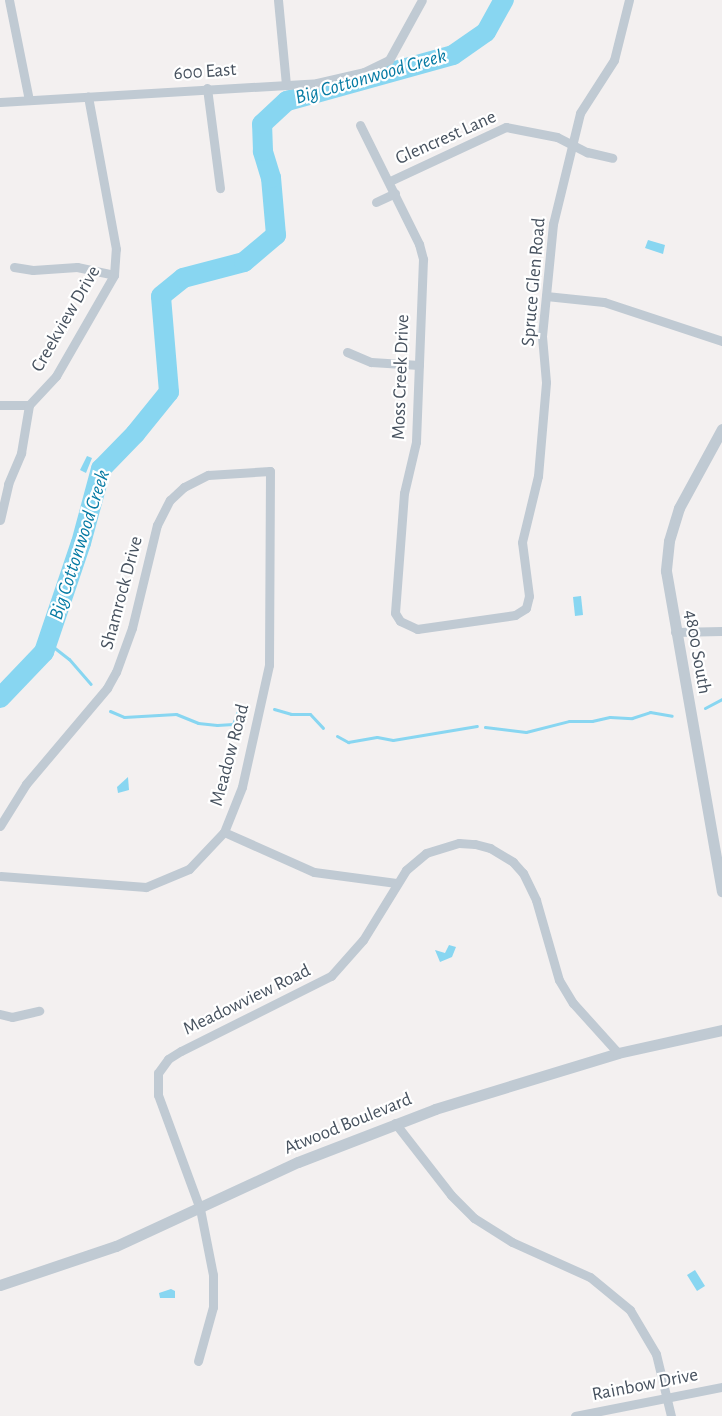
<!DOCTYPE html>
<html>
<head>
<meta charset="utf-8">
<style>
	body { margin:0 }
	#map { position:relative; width:722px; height:1416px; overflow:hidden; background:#f3f0f0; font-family:"Alegreya Sans",sans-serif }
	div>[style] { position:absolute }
	.water>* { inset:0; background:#88d6f1 }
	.stream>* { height:3px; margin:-1.5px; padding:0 1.5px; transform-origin:1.5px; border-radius:1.5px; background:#88d6f1 }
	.river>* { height:20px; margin:-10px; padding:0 10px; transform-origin:10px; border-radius:10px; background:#88d6f1 }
	.minor>* { height:9px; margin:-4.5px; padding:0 4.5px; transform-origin:4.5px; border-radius:4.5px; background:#c0cad3 }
	.tertiary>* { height:11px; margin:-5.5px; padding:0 5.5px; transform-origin:5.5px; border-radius:5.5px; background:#c0cad3 }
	span { translate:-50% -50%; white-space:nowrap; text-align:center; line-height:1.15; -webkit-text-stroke:4.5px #fff; paint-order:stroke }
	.street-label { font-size:19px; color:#47525f }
	.water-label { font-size:20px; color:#067ba4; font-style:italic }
</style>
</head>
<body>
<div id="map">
	<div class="water">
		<div style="clip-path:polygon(648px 240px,665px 245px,663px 254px,645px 248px)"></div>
		<div style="clip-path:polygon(87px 456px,92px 458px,86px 473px,80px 470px)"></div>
		<div style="clip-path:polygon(581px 596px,583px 615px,575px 616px,573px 597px)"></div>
		<div style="clip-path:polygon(128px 777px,129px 790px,118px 793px,117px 787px)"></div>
		<div style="clip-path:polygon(449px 945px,456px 947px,452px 957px,440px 962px,435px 950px,445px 953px)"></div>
		<div style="clip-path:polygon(695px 1270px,705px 1286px,697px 1291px,687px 1275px)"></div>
		<div style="clip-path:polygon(171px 1289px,175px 1291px,175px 1298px,160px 1298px,159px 1293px)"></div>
	</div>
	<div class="stream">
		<div style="left:47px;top:642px;width:28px;rotate:38deg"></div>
		<div style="left:69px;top:659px;width:33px;rotate:49deg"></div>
		<div style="left:705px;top:708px;width:19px;rotate:-28deg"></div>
		<div style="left:274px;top:709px;width:18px;rotate:16deg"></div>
		<div style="left:291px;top:714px;width:19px"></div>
		<div style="left:310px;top:714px;width:19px;rotate:47deg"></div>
		<div style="left:110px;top:711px;width:15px;rotate:23deg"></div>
		<div style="left:124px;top:717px;width:52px;rotate:-3.3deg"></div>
		<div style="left:176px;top:714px;width:24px;rotate:22deg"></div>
		<div style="left:198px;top:723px;width:19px;rotate:6deg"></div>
		<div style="left:217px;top:725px;width:16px;rotate:-4deg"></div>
		<div style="left:233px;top:724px;width:14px;rotate:-69deg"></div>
		<div style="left:238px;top:711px;width:9px;rotate:-21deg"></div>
		<div style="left:485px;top:727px;width:41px;rotate:7deg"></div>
		<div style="left:526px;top:732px;width:44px;rotate:-14.3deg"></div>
		<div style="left:569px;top:721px;width:23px"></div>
		<div style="left:592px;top:721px;width:18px;rotate:-13deg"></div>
		<div style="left:610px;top:717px;width:22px;rotate:3deg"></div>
		<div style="left:632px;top:718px;width:19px;rotate:-18deg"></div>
		<div style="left:650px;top:712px;width:22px;rotate:10deg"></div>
		<div style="left:337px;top:736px;width:13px;rotate:29deg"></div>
		<div style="left:348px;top:742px;width:29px;rotate:-10deg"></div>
		<div style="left:377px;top:737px;width:16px;rotate:11deg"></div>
		<div style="left:393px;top:740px;width:85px;rotate:-9.5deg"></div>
	</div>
	<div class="river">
		<div style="left:0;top:698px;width:64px;rotate:-46.3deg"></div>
		<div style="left:44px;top:652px;width:115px;rotate:-71.3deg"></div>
		<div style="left:81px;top:543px;width:77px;rotate:-74.9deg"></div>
		<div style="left:101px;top:469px;width:49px;rotate:-45.8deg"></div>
		<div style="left:135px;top:434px;width:54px;rotate:-51deg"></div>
		<div style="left:169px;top:392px;width:96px;rotate:-94.8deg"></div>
		<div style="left:161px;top:296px;width:28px;rotate:-39deg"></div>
		<div style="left:183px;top:278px;width:63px;rotate:-14.7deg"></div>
		<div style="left:244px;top:262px;width:42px;rotate:-40.2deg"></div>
		<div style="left:276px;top:235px;width:57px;rotate:-95deg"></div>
		<div style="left:271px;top:178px;width:28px;rotate:-107deg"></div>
		<div style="left:263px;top:151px;width:27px;rotate:-92deg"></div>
		<div style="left:262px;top:124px;width:34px;rotate:-43deg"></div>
		<div style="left:287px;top:101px;width:172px;rotate:-15.5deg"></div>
		<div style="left:453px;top:55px;width:40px;rotate:-34.9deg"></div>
		<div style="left:486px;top:32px;width:37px;rotate:-61deg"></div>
	</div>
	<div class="minor">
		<div style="left:9px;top:0;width:102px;rotate:78.7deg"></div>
		<div style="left:278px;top:0;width:84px;rotate:84.6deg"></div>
		<div style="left:207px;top:88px;width:101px;rotate:82.6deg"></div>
		<div style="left:0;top:102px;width:318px;rotate:-3.4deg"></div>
		<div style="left:317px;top:83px;width:48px;rotate:-13.2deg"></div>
		<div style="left:364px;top:72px;width:28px;rotate:-26deg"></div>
		<div style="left:389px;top:60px;width:68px;rotate:-61.2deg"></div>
		<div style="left:360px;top:125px;width:133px;rotate:63.6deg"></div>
		<div style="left:419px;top:244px;width:16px;rotate:75deg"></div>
		<div style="left:423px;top:259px;width:183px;rotate:92.2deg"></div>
		<div style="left:416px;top:442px;width:52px;rotate:103.2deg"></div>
		<div style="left:404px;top:493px;width:120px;rotate:94.3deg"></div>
		<div style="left:395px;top:613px;width:9px;rotate:58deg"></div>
		<div style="left:400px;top:621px;width:19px;rotate:25deg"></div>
		<div style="left:417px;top:629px;width:99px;rotate:-8.1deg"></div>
		<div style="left:515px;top:615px;width:13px;rotate:-32deg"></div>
		<div style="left:526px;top:608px;width:12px;rotate:-76deg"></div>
		<div style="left:529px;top:596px;width:54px;rotate:-97.4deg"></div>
		<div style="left:522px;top:542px;width:68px;rotate:-76.4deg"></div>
		<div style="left:538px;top:476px;width:94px;rotate:-85.1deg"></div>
		<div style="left:546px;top:382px;width:46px;rotate:-95deg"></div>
		<div style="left:542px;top:336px;width:113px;rotate:-84.4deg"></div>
		<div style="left:553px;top:224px;width:114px;rotate:-76.3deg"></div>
		<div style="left:580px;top:113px;width:63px;rotate:-57.3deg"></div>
		<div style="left:614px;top:60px;width:62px;rotate:-76deg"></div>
		<div style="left:390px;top:181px;width:128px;rotate:-25deg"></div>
		<div style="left:506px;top:127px;width:52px;rotate:11.1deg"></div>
		<div style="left:557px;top:137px;width:34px;rotate:27deg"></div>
		<div style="left:587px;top:152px;width:26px;rotate:13deg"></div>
		<div style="left:376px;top:202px;width:21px;rotate:-25deg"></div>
		<div style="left:14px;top:267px;width:19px;rotate:9deg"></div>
		<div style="left:33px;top:270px;width:44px;rotate:-3.9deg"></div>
		<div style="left:77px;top:267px;width:38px;rotate:12deg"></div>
		<div style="left:546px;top:296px;width:58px;rotate:5.9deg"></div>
		<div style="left:604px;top:302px;width:124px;rotate:18.3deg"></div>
		<div style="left:347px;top:352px;width:26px;rotate:23deg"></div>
		<div style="left:371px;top:362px;width:48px;rotate:3.6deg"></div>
		<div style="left:0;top:405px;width:29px"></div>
		<div style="left:29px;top:405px;width:40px;rotate:-47deg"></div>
		<div style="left:56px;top:376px;width:116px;rotate:-60.1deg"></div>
		<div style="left:114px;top:275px;width:26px;rotate:-86deg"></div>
		<div style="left:116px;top:249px;width:155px;rotate:-100.4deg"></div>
		<div style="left:0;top:520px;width:37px;rotate:-77deg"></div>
		<div style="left:8px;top:484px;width:34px;rotate:-67deg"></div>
		<div style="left:21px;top:453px;width:49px;rotate:-80.5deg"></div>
		<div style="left:675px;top:632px;width:47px;rotate:-1.2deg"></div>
		<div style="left:0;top:826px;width:49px;rotate:-58.2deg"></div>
		<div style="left:26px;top:784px;width:126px;rotate:-49.8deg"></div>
		<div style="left:107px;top:688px;width:18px;rotate:-61deg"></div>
		<div style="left:116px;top:672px;width:47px;rotate:-70deg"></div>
		<div style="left:132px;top:628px;width:106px;rotate:-76.4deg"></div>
		<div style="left:157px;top:525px;width:28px;rotate:-63deg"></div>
		<div style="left:170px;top:500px;width:19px;rotate:-43deg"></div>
		<div style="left:184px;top:487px;width:27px;rotate:-27deg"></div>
		<div style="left:208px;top:475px;width:62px;rotate:-3.7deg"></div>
		<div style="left:270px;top:471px;width:194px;rotate:90.3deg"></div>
		<div style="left:269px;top:665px;width:125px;rotate:102.5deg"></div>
		<div style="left:242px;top:787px;width:48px;rotate:111.8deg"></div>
		<div style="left:224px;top:832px;width:51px;rotate:133.4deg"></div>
		<div style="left:189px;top:869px;width:47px;rotate:157.3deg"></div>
		<div style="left:146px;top:887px;width:146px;rotate:-175.7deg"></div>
		<div style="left:224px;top:832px;width:98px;rotate:24deg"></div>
		<div style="left:314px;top:872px;width:83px;rotate:7.6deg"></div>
		<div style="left:0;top:1014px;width:12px;rotate:14deg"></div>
		<div style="left:12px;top:1017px;width:28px;rotate:-13deg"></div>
		<div style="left:395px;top:1123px;width:91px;rotate:52.1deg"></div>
		<div style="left:451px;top:1195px;width:33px;rotate:45deg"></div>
		<div style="left:474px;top:1218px;width:45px;rotate:32.3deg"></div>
		<div style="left:512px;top:1242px;width:85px;rotate:24.2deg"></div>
		<div style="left:590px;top:1277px;width:52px;rotate:39.5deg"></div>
		<div style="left:630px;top:1310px;width:51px;rotate:59.4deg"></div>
		<div style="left:656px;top:1354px;width:64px;rotate:76.4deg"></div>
		<div style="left:198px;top:1361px;width:56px;rotate:-74.5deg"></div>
		<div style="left:213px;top:1307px;width:32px;rotate:-90deg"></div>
		<div style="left:213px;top:1275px;width:67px;rotate:-101.1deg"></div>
		<div style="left:200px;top:1209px;width:121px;rotate:-110.2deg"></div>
		<div style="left:158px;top:1095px;width:22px;rotate:-90deg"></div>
		<div style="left:158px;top:1073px;width:17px;rotate:-54deg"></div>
		<div style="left:168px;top:1059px;width:15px;rotate:-32deg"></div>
		<div style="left:181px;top:1051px;width:168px;rotate:-26.6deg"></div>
		<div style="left:331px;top:976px;width:48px;rotate:-48.4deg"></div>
		<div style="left:363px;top:940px;width:82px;rotate:-58.4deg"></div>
		<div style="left:406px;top:870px;width:26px;rotate:-40deg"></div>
		<div style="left:426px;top:853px;width:34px;rotate:-17deg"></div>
		<div style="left:459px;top:843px;width:16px;rotate:4deg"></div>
		<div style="left:475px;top:844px;width:16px;rotate:15deg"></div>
		<div style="left:490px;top:848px;width:27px;rotate:31deg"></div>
		<div style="left:513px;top:862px;width:15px;rotate:48deg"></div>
		<div style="left:523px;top:873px;width:30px;rotate:64deg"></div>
		<div style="left:536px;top:900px;width:83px;rotate:74deg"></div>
		<div style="left:559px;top:980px;width:27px;rotate:59deg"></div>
		<div style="left:573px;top:1003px;width:67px;rotate:48deg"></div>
		<div style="left:575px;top:1416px;width:150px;rotate:-11.2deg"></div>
	</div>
	<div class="tertiary">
		<div style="left:722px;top:429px;width:90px;rotate:118.6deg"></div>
		<div style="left:679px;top:508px;width:34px;rotate:107deg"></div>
		<div style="left:669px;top:541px;width:30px;rotate:96deg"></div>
		<div style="left:666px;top:571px;width:325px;rotate:80.1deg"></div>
		<div style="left:0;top:1285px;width:122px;rotate:-18.6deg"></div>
		<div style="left:116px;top:1246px;width:200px;rotate:-24.8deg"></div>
		<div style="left:298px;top:1162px;width:147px;rotate:-21.1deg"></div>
		<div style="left:435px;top:1109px;width:191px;rotate:-17deg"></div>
		<div style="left:618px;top:1053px;width:107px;rotate:-12.5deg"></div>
	</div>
	<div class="street-label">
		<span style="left:205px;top:72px;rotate:-4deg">600 East</span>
		<span style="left:446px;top:138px;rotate:-24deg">Glencrest Lane</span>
		<span style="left:534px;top:282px;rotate:-85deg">Spruce Glen Road</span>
		<span style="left:66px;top:319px;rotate:-60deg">Creekview Drive</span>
		<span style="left:401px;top:377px;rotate:-88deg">Moss Creek Drive</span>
		<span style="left:122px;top:593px;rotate:-75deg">Shamrock Drive</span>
		<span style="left:697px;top:652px;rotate:80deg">4800 South</span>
		<span style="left:230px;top:755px;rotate:-75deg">Meadow Road</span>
		<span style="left:247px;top:1000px;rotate:-26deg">Meadowview Road</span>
		<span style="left:348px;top:1124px;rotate:-22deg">Atwood Boulevard</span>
		<span style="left:645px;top:1385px;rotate:-11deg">Rainbow Drive</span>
	</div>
	<div class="water-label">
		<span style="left:371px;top:77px;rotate:-16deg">Big Cottonwood Creek</span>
		<span style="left:80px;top:545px;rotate:-72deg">Big Cottonwood Creek</span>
	</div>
</div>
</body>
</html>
